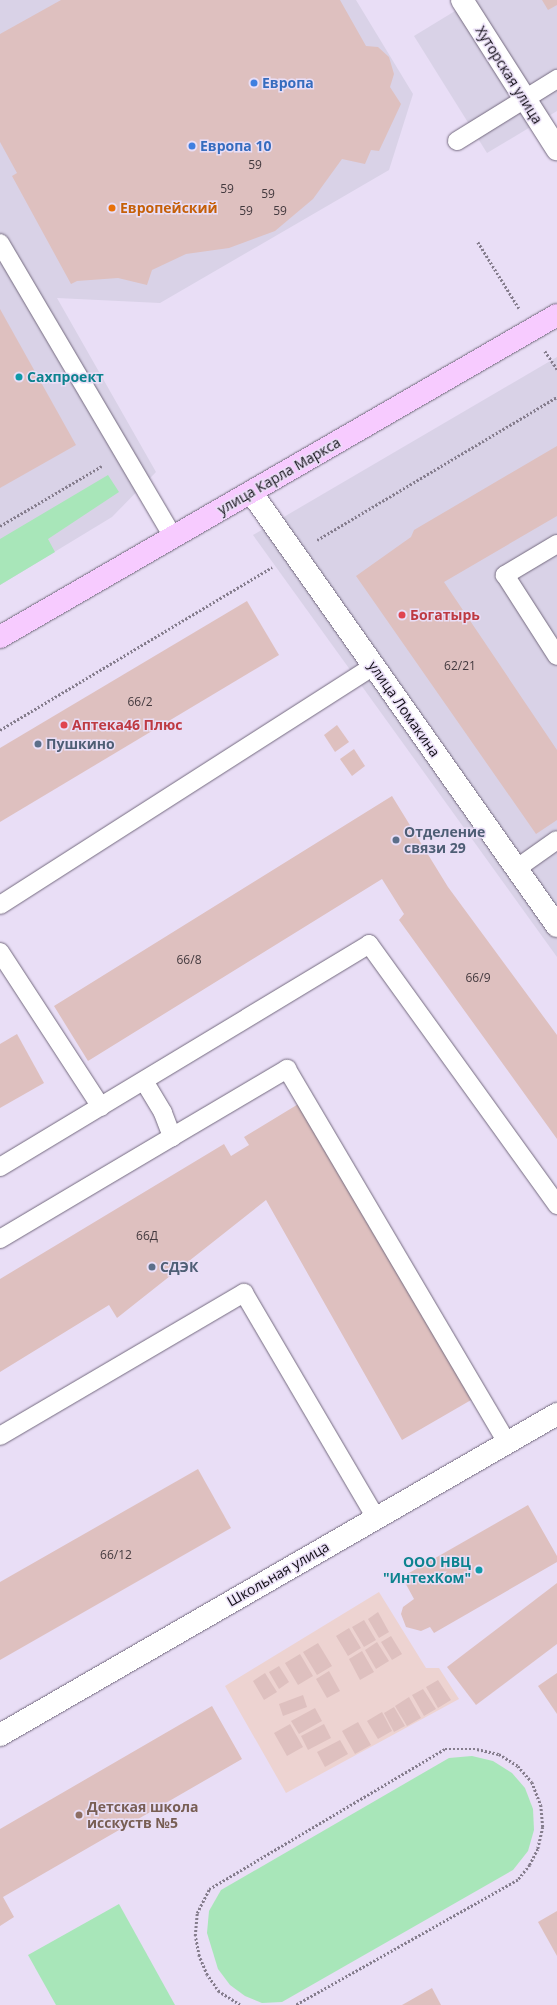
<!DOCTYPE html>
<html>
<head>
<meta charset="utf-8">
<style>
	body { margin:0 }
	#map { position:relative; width:557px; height:2005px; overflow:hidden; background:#e9def6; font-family:"Open Sans",sans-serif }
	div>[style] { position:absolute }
	.commercial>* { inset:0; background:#d9d2e7 }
	.industrial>* { inset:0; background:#edd3d1 }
	.green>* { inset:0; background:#a8e6b9 }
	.building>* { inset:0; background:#dec0bf }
	.path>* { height:2.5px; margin-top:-1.25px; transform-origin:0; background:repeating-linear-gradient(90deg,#857d8d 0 2px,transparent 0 4px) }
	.roads { filter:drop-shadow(0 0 1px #746a7f) drop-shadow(0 0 1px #746a7f) }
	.lane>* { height:18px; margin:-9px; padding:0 9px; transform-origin:9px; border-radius:9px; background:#fff }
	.street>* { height:22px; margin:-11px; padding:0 11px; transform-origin:11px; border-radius:11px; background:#fff }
	.secondary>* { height:22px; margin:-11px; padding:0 11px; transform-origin:11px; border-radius:11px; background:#fff }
	.primary>* { height:22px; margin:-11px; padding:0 11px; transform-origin:11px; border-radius:11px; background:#f7cbff }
	.dots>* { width:11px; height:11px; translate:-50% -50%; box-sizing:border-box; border:2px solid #e9def6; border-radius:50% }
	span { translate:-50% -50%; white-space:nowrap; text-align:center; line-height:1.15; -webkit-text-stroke:3px #e9def6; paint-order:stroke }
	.number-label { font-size:12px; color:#43393e }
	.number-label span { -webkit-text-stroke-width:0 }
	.street-label { font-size:14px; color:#0f0c13 }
	.shop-label { font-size:14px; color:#366cbe; font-weight:700 }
	.left { translate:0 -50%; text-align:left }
	.food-label { font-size:14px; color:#c56008; font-weight:700 }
	.culture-label { font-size:14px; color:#0d838f; font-weight:700 }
	.right { translate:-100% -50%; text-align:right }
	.health-label { font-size:14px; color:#be3a42; font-weight:700 }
	.service-label { font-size:14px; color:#4e5e75; font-weight:700 }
	.education-label { font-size:14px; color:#785e54; font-weight:700 }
</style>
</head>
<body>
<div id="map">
	<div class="commercial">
		<div style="clip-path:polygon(0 0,356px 0,413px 94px,389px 170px,160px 303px,57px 298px,156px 472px,112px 517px,0 585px)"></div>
		<div style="clip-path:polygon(473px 0,557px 0,557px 111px,487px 153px,414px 36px)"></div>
		<div style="clip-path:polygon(557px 357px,557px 957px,253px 535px)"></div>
	</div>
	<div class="industrial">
		<div style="clip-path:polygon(379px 1592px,426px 1668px,439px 1668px,459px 1699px,286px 1793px,225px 1686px)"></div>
	</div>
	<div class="green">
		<div style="clip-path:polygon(108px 475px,119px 492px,48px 539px,55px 552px,0 585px,0 539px)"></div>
		<div style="clip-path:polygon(472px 1756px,493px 1761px,512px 1773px,525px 1788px,533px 1809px,534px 1830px,528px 1851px,513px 1870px,282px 2002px,262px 2003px,245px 1996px,230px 1985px,218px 1969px,207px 1933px,209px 1911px,221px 1890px,449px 1758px)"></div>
		<div style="clip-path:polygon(119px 1904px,175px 2005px,56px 2005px,28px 1955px)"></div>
	</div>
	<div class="building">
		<div style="clip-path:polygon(61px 0,340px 0,366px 46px,378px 47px,389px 57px,394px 74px,390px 87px,401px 104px,379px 151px,371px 150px,365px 164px,342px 159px,313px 199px,275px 231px,229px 248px,186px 254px,152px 270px,147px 285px,118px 278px,77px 281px,71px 284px,12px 176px,17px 173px,0 142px,0 34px)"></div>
		<div style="clip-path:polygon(542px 0,557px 0,557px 5px,548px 10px)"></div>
		<div style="clip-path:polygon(0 309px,76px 445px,0 488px)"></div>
		<div style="clip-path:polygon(557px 446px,557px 516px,444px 582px,557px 750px,557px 820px,536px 834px,356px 576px,411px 537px,414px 530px)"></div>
		<div style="clip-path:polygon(247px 601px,279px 655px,0 822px,0 748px)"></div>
		<div style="clip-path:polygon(337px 725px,349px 742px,335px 752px,324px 735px)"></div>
		<div style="clip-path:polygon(354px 749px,365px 766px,352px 776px,340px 759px)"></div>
		<div style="clip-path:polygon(392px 796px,448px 887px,557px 1035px,557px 1139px,399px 920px,404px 914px,382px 879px,88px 1061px,54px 1006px)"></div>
		<div style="clip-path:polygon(17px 1034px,44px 1083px,0 1108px,0 1044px)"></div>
		<div style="clip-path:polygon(300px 1103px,478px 1396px,402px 1440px,266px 1200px,117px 1318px,109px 1305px,0 1372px,0 1279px,224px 1144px,231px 1156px,249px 1145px,244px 1137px)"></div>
		<div style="clip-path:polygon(198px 1469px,231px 1528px,0 1660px,0 1582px)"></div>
		<div style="clip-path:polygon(528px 1505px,557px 1556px,557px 1562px,434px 1633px,430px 1627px,421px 1631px,406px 1627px,401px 1614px,403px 1607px,414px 1599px,402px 1577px)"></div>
		<div style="clip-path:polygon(557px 1583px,557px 1644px,476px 1705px,447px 1667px)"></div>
		<div style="clip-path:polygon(378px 1612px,389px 1632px,379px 1638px,368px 1619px)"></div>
		<div style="clip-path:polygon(364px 1620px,376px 1640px,364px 1647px,352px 1627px)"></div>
		<div style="clip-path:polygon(349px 1628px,361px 1648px,348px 1656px,336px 1636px)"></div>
		<div style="clip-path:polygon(391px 1636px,402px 1654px,392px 1660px,381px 1642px)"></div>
		<div style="clip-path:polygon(377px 1642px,389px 1661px,376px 1669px,365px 1650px)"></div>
		<div style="clip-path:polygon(318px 1643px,332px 1666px,317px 1675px,303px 1652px)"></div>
		<div style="clip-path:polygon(362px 1651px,374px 1672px,360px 1680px,349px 1659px)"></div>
		<div style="clip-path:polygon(300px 1654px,313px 1676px,298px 1685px,285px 1663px)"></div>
		<div style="clip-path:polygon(279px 1666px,289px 1682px,279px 1689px,269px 1672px)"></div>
		<div style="clip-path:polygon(329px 1671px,340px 1691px,327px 1698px,316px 1679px)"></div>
		<div style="clip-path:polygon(265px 1673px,277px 1692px,264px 1700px,253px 1681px)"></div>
		<div style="clip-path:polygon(557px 1673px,557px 1714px,538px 1686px)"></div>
		<div style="clip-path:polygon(438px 1680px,451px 1700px,438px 1708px,426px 1687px)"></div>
		<div style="clip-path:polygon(423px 1689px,436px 1709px,424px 1716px,412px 1695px)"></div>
		<div style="clip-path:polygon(303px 1695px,307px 1707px,283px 1716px,279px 1704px)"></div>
		<div style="clip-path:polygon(409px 1697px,421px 1718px,407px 1726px,395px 1706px)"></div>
		<div style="clip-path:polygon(212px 1706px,242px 1759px,3px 1897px,14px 1917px,0 1926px,0 1829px)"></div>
		<div style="clip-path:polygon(394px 1707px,405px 1726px,394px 1732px,384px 1713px)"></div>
		<div style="clip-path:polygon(315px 1708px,322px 1721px,299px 1734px,291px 1721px)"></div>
		<div style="clip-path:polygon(382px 1712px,392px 1731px,378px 1739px,367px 1721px)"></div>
		<div style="clip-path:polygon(358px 1722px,371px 1745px,355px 1754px,342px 1731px)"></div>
		<div style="clip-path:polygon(290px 1724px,303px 1747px,287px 1756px,274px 1733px)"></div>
		<div style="clip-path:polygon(324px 1724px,331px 1738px,308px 1750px,301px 1736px)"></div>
		<div style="clip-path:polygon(340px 1740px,348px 1754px,325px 1767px,317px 1752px)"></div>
		<div style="clip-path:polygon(557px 1911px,557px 1956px,538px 1922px)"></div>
		<div style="clip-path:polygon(432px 1988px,441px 2005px,402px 2005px)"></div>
	</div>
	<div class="path">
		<div style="left:478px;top:242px;width:78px;rotate:58.2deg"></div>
		<div style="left:545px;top:351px;width:22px;rotate:56deg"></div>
		<div style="left:0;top:526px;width:118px;rotate:-30.5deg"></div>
		<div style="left:317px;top:540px;width:279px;rotate:-30.8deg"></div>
		<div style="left:0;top:730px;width:317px;rotate:-30.9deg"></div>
		<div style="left:240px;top:2005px;width:25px;rotate:-148deg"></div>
		<div style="left:219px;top:1992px;width:21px;rotate:-125deg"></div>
		<div style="left:207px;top:1975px;width:21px;rotate:-113deg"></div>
		<div style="left:199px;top:1956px;width:20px;rotate:-101deg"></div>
		<div style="left:195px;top:1936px;width:23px;rotate:-85deg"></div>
		<div style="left:197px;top:1913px;width:27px;rotate:-63deg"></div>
		<div style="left:209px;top:1889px;width:274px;rotate:-30.7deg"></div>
		<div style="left:445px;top:1749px;width:32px"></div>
		<div style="left:477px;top:1749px;width:23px;rotate:13deg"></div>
		<div style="left:499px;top:1754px;width:22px;rotate:32deg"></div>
		<div style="left:518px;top:1766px;width:21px;rotate:49deg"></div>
		<div style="left:532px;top:1782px;width:25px;rotate:69deg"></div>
		<div style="left:541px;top:1805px;width:22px;rotate:85deg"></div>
		<div style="left:543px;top:1827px;width:23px;rotate:103deg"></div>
		<div style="left:538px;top:1849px;width:18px;rotate:117deg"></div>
		<div style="left:530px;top:1865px;width:19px;rotate:129deg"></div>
		<div style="left:518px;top:1880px;width:255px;rotate:150.6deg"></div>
	</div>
	<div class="roads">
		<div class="lane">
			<div style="left:457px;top:141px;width:118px;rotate:-31.8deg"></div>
			<div style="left:0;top:243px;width:341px;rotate:59.5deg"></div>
			<div style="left:557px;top:544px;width:61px;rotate:149.2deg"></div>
			<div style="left:505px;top:575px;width:96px;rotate:57.3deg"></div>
			<div style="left:516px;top:869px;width:50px;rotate:-35.3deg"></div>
			<div style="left:0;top:905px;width:444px;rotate:-32.6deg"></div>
			<div style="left:0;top:952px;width:185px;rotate:56.9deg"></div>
			<div style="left:144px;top:1081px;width:37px;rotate:59deg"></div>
			<div style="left:163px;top:1113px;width:26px;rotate:69deg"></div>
			<div style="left:172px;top:1137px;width:134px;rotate:-30.6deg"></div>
			<div style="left:287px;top:1069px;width:434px;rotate:59.5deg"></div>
			<div style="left:0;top:1167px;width:431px;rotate:-31.1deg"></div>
			<div style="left:369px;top:944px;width:322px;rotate:54.2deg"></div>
			<div style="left:0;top:1239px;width:200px;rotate:-30.7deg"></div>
			<div style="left:0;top:1436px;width:283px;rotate:-30.4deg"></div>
			<div style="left:244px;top:1293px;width:261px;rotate:59.6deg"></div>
		</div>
		<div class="street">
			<div style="left:0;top:1735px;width:643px;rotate:-29.95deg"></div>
		</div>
		<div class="secondary">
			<div style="left:462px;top:0;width:177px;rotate:57.5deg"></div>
			<div style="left:251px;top:492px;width:531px;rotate:54.81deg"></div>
		</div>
		<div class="primary">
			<div style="left:0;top:637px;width:643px;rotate:-30.03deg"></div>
		</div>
	</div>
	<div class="dots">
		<div style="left:254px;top:83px;background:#3f7fe0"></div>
		<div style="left:192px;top:146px;background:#3f7fe0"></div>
		<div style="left:112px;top:208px;background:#e8710a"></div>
		<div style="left:19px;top:377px;background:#0f9aa8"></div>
		<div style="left:402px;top:615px;background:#e0444e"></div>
		<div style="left:64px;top:725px;background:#e0444e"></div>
		<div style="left:38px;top:744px;background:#5c6f8a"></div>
		<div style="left:396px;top:840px;background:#5c6f8a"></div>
		<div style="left:152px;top:1267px;background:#5c6f8a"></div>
		<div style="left:479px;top:1570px;background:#0f9aa8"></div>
		<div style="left:79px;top:1815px;background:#8d6e63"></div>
	</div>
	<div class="number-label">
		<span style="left:255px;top:165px">59</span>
		<span style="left:227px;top:189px">59</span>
		<span style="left:268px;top:194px">59</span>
		<span style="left:246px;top:211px">59</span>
		<span style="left:280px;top:211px">59</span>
		<span style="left:460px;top:666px">62/21</span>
		<span style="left:140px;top:702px">66/2</span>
		<span style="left:189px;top:960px">66/8</span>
		<span style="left:478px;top:978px">66/9</span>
		<span style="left:147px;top:1236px">66Д</span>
		<span style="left:116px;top:1555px">66/12</span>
	</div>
	<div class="street-label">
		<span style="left:509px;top:75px;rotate:58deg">Хуторская улица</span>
		<span style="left:279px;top:476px;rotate:-30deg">улица Карла Маркса</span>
		<span style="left:404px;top:709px;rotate:55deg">улица Ломакина</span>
		<span style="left:278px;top:1574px;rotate:-30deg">Школьная улица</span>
	</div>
	<div class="shop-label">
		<span class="left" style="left:262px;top:83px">Европа</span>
		<span class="left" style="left:200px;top:146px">Европа 10</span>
	</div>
	<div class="food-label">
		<span class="left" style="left:120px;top:208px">Европейский</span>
	</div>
	<div class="culture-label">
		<span class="left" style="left:27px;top:377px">Сахпроект</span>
		<span class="right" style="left:471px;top:1570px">ООО НВЦ<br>"ИнтехКом"</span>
	</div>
	<div class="health-label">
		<span class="left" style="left:410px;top:615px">Богатырь</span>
		<span class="left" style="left:72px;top:725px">Аптека46 Плюс</span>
	</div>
	<div class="service-label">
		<span class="left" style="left:46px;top:744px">Пушкино</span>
		<span class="left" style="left:404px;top:840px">Отделение<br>связи 29</span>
		<span class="left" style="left:160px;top:1267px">СДЭК</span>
	</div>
	<div class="education-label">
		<span class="left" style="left:87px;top:1815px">Детская школа<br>исскуств №5</span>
	</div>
</div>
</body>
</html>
